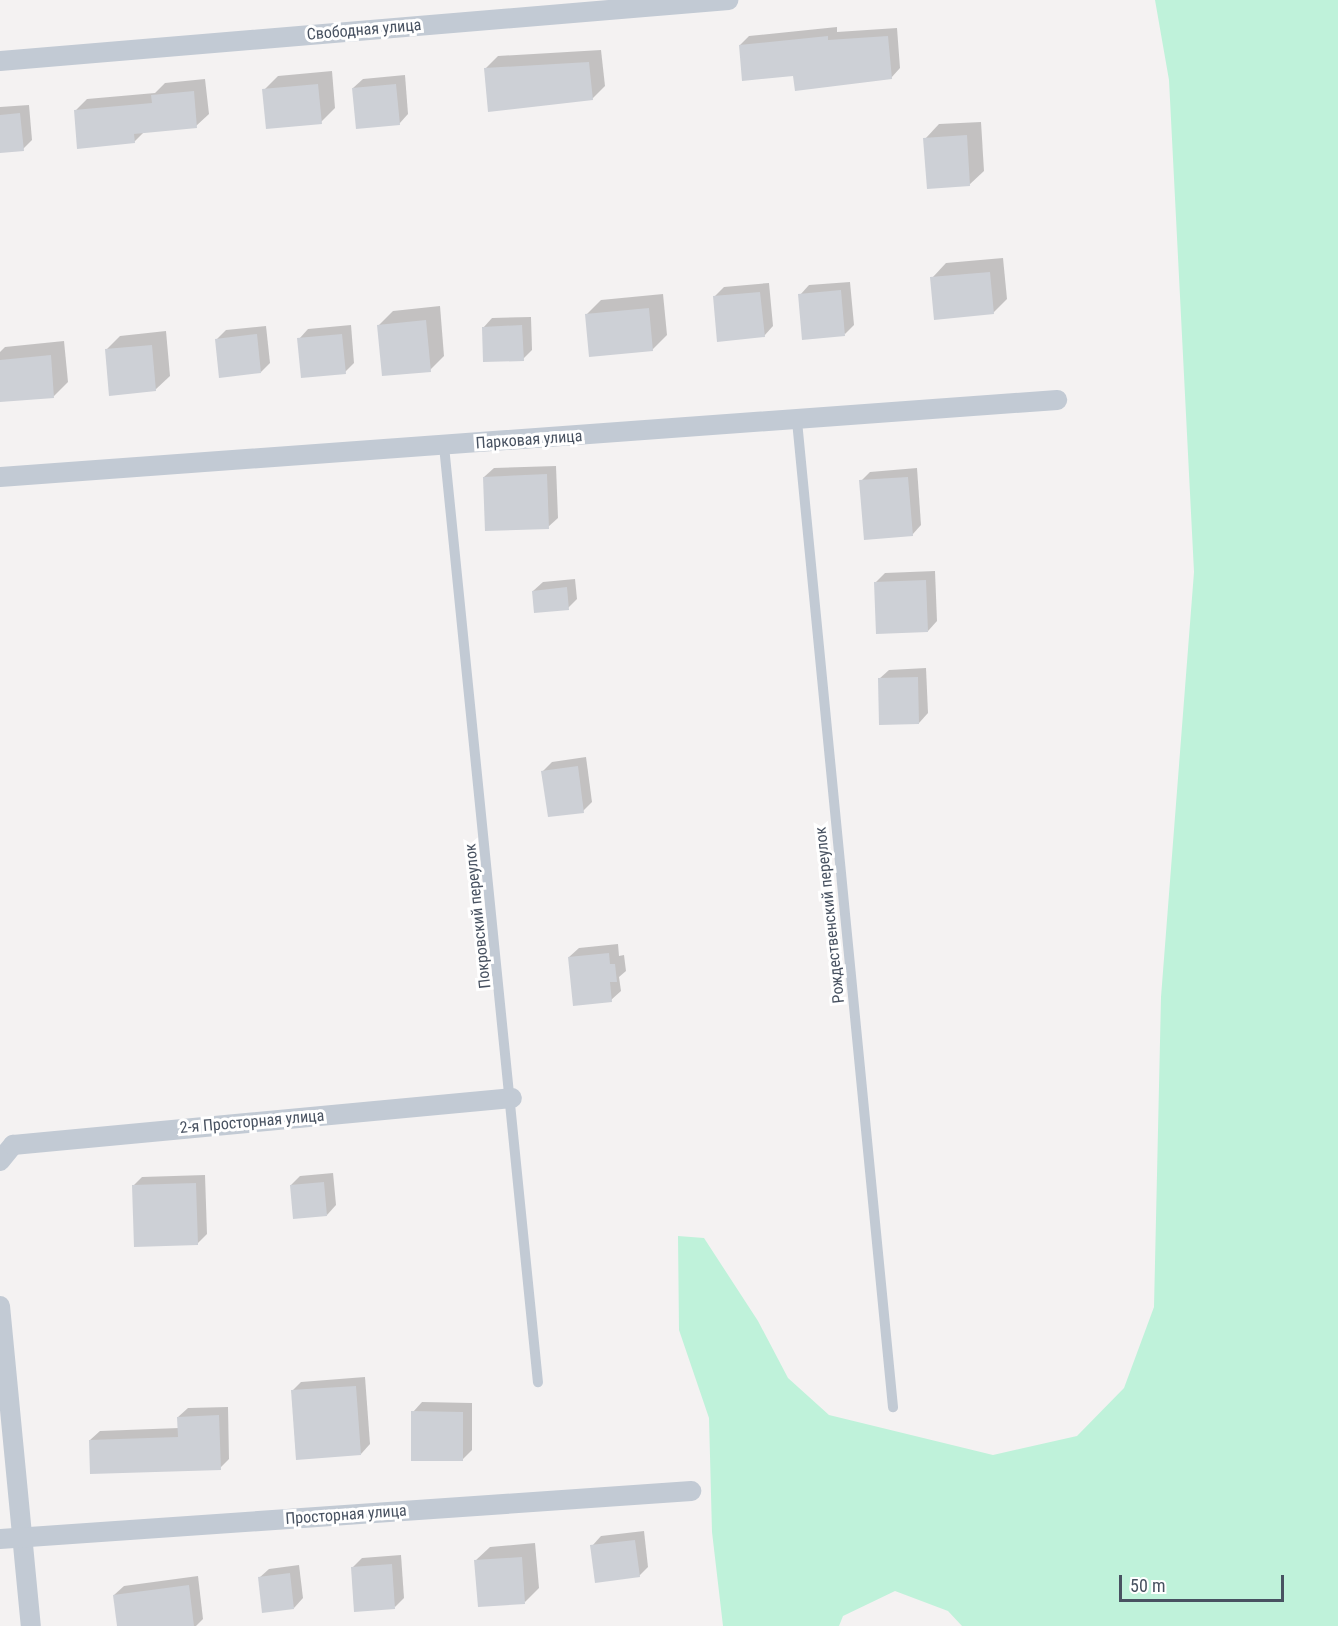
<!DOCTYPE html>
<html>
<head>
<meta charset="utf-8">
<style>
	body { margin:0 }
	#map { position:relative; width:1338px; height:1626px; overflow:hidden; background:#f4f2f2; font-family:"Roboto Condensed",sans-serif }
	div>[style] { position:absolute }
	.green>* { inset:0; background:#bff2da }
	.shadow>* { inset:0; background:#0003 }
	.building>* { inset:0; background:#cdd0d6 }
	.lane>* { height:10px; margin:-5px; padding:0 5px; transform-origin:5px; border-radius:5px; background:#c2cad4 }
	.street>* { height:20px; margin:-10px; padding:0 10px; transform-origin:10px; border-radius:10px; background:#c2cad4 }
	span { translate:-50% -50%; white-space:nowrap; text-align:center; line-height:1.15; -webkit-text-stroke:6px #fff; paint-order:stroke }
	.street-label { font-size:16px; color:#485261 }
	.scale { position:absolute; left:1119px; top:1575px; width:165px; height:27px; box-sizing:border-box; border:3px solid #485261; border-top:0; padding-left:8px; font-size:18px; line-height:21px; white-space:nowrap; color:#485261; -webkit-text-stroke:4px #fff; paint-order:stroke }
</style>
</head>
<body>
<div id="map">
	<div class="green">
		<div style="clip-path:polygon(1155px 0,1338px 0,1338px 1626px,962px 1626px,948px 1611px,895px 1591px,843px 1616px,839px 1626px,723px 1626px,712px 1532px,709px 1418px,679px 1330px,678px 1236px,704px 1238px,758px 1321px,788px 1378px,829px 1415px,993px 1455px,1077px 1436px,1124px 1388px,1154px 1307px,1161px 997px,1194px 572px,1169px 80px)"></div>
	</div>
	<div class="shadow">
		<div style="clip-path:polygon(837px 27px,837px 32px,897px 28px,900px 68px,891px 78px,795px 74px,740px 45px,749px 36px)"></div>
		<div style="clip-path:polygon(601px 50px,605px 86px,592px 99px,485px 69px,498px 56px)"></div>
		<div style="clip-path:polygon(332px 71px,335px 108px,321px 122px,264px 90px,278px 76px)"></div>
		<div style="clip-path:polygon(405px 75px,408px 114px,399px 124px,353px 88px,363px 79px)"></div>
		<div style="clip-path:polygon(205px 79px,209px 114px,196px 126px,145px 131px,134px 142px,75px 111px,87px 99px,155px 93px,165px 83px)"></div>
		<div style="clip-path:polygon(29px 105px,32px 140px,23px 149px,0 152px,0 107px)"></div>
		<div style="clip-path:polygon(981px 122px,984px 171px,969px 185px,925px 139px,939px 124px)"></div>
		<div style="clip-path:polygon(1003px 258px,1007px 299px,993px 313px,932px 278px,946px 263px)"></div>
		<div style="clip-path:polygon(850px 282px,854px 325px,845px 334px,800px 295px,809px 285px)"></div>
		<div style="clip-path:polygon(769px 283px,773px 326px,764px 336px,714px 297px,724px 287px)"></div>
		<div style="clip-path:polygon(663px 294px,667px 335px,652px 350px,587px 314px,601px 300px)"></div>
		<div style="clip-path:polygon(440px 306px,444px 356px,430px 370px,379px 325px,393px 311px)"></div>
		<div style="clip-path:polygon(531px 317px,532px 350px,523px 359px,483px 328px,492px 318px)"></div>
		<div style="clip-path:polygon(351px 325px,354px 363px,345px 372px,299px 339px,308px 329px)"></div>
		<div style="clip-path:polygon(266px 326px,270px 363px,261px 372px,216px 340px,226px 330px)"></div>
		<div style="clip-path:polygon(166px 331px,170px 376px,155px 390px,106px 350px,120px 336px)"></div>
		<div style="clip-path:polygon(64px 341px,68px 382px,54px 396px,0 401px,0 352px,5px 347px)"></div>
		<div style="clip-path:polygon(556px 466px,558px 518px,548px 527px,484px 477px,494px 468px)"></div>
		<div style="clip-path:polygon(917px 468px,921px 525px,912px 535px,861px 481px,870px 472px)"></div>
		<div style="clip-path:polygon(935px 571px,937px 621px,928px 631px,876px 582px,885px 573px)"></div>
		<div style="clip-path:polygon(575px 579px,577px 599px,568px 608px,533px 591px,543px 582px)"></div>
		<div style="clip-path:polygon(926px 668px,928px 713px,919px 723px,879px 679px,889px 670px)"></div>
		<div style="clip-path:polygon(586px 757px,592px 802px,583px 811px,543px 771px,552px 762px)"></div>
		<div style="clip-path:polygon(618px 944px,619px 956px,624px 955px,626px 971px,619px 977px,621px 991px,611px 1000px,569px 957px,579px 948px)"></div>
		<div style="clip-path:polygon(333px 1173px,336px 1205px,327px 1215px,291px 1185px,300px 1176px)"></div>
		<div style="clip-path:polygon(205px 1175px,207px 1234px,197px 1244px,133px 1186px,142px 1177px)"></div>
		<div style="clip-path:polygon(365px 1377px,370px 1444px,361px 1454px,292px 1391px,301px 1382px)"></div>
		<div style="clip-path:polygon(422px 1402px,472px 1403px,472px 1450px,462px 1460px,413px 1412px)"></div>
		<div style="clip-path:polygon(228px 1407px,229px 1459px,220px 1468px,90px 1440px,100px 1431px,179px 1428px,178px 1417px,188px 1408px)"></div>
		<div style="clip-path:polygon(644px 1531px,648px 1567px,639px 1576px,592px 1546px,601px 1536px)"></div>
		<div style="clip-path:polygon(535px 1543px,539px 1588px,525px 1602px,475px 1561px,490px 1547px)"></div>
		<div style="clip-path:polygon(401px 1555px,404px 1598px,395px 1607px,353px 1567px,362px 1558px)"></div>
		<div style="clip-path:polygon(299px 1565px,303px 1598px,294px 1608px,259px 1578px,269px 1569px)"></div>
		<div style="clip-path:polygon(198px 1576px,203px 1619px,196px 1626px,118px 1626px,114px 1595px,124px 1586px)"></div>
	</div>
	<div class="building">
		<div style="clip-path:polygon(828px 36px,828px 40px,888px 36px,892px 79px,795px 91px,793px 76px,742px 81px,739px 45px)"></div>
		<div style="clip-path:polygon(589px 62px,593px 100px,488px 112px,484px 68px)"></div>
		<div style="clip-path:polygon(318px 84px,322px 124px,266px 129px,262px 89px)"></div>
		<div style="clip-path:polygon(396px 84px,400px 125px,356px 129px,352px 88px)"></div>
		<div style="clip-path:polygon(194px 91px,197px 128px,134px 134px,135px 143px,77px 149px,74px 110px,152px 103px,151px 95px)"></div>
		<div style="clip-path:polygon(20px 113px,24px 151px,0 153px,0 115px)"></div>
		<div style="clip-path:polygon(967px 135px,970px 186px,927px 189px,923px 138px)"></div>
		<div style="clip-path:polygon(990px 272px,994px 314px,934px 320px,930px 277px)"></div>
		<div style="clip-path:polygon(841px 290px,845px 336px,802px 340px,798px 294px)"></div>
		<div style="clip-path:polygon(760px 292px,765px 337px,717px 342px,713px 296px)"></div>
		<div style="clip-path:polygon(649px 308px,653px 351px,589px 357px,585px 314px)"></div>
		<div style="clip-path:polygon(426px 320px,431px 372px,382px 376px,377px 325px)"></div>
		<div style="clip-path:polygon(522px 325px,524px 361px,483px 362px,482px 327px)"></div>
		<div style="clip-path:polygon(257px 334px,261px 373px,219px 378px,215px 339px)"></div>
		<div style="clip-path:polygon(342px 334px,346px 374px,301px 378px,297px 338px)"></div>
		<div style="clip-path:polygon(152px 345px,156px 391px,109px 396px,105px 349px)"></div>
		<div style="clip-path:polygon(51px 355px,54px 398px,0 402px,0 360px)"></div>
		<div style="clip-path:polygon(547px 474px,549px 529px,485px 531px,483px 477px)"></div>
		<div style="clip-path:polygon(908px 477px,913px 536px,864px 540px,859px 480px)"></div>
		<div style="clip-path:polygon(926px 580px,928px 632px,876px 634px,874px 582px)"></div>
		<div style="clip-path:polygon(567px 587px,569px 610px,534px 613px,532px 591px)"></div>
		<div style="clip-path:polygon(918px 677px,919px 724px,879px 725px,878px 678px)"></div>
		<div style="clip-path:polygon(578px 766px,584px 813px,548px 817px,541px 771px)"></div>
		<div style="clip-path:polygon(609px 953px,610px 964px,615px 964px,617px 982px,610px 982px,612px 1002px,573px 1006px,568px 957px)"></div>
		<div style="clip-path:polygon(324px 1182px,327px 1216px,293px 1219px,290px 1185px)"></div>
		<div style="clip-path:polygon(196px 1183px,198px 1245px,134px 1247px,132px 1185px)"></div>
		<div style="clip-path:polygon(356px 1386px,361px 1455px,296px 1460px,291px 1390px)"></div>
		<div style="clip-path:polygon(411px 1411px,463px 1412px,463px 1461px,411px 1461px)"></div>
		<div style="clip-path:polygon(219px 1415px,221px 1470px,90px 1474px,89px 1440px,178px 1437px,177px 1417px)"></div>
		<div style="clip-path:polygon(635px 1540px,640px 1577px,595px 1583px,590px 1545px)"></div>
		<div style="clip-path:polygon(522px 1557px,525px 1604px,478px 1607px,474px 1560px)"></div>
		<div style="clip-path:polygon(392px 1564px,395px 1609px,354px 1612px,351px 1567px)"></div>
		<div style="clip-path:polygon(290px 1573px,294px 1609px,262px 1613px,258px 1577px)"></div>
		<div style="clip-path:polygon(189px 1585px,194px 1626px,117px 1626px,113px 1595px)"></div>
	</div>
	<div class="lane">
		<div style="left:797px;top:421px;width:991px;rotate:84.44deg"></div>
		<div style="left:444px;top:446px;width:941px;rotate:84.27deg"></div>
	</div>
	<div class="street">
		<div style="left:0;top:61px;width:731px;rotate:-4.79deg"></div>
		<div style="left:0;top:477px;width:1060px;rotate:-4.17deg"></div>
		<div style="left:0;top:1161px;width:21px;rotate:-51deg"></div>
		<div style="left:13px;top:1145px;width:501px;rotate:-5.38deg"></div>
		<div style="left:0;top:1306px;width:321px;rotate:84.5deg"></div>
		<div style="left:0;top:1539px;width:693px;rotate:-3.97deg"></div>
	</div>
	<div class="street-label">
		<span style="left:364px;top:30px;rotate:-5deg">Свободная улица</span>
		<span style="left:529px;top:440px;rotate:-4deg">Парковая улица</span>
		<span style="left:830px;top:915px;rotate:-96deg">Рождественский переулок</span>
		<span style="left:478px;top:916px;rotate:-96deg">Покровский переулок</span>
		<span style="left:252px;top:1122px;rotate:-5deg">2-я Просторная улица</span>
		<span style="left:346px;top:1515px;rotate:-4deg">Просторная улица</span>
	</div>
	<div class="scale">50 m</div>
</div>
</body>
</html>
